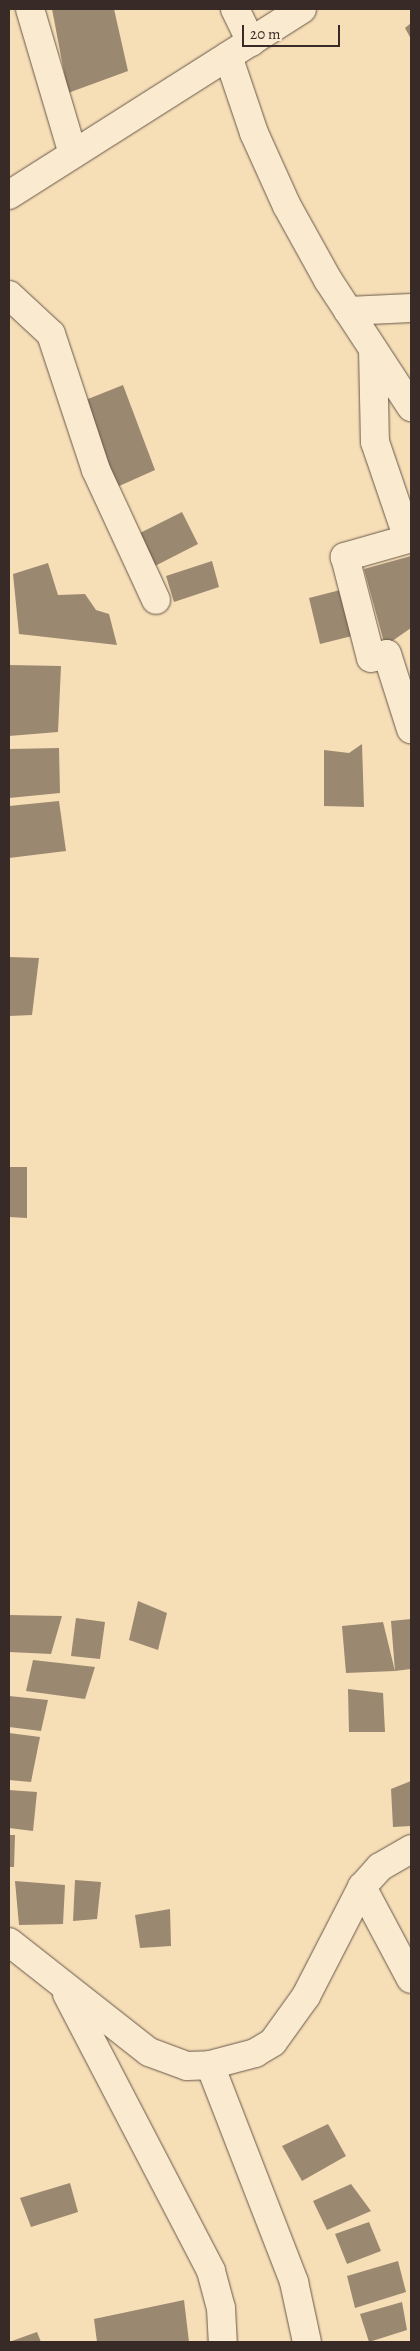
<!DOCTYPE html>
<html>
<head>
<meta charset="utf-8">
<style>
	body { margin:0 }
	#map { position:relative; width:420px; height:2351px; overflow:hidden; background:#f6deb6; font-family:Alegreya,serif }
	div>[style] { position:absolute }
	.building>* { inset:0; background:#9b8871 }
	.roads { filter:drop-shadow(0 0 1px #68584b) drop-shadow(0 0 1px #68584b) }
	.minor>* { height:28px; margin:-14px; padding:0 14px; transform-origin:14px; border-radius:14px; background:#f9ead0 }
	span { translate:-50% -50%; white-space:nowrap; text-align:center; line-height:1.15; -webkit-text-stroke:4.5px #f9ead0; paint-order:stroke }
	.frame { position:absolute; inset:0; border:10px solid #382b27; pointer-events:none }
	.scale { position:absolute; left:242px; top:25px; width:98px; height:22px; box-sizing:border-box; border:2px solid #382b27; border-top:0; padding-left:6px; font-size:15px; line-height:18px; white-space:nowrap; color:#382b27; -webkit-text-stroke:4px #f9ead0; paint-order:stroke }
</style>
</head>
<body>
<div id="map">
	<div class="building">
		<div style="clip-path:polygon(52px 9px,114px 9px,128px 71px,68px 93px)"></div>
		<div style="clip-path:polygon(411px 23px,411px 39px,405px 28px)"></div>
		<div style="clip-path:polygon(123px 385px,155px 470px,117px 487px,83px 401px)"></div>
		<div style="clip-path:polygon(182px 512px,198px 544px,149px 569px,132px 537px)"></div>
		<div style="clip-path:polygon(411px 556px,411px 628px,385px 646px,364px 569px)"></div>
		<div style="clip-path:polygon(212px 561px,219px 587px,174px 602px,166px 576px)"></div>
		<div style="clip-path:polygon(48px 563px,58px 595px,85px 594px,96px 610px,109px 614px,117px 645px,19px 634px,13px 574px)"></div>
		<div style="clip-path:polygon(348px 588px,360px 634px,320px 644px,309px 598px)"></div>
		<div style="clip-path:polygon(9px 665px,61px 666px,58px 732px,9px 736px)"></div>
		<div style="clip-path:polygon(362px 744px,364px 807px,324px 806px,324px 750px,349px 753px)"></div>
		<div style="clip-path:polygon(59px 748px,60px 793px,9px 798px,9px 749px)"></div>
		<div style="clip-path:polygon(59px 801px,66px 851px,9px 858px,9px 806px)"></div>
		<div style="clip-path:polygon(9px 957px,39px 958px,32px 1015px,9px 1016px)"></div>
		<div style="clip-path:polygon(9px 1167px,27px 1167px,27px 1218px,9px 1217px)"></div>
		<div style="clip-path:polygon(138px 1601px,167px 1613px,158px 1650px,129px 1640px)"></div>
		<div style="clip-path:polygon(9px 1615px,62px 1616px,51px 1654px,9px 1652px)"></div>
		<div style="clip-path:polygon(76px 1618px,105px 1622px,100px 1659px,71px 1656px)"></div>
		<div style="clip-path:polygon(411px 1619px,411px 1669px,395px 1671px,391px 1621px)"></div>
		<div style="clip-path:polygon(383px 1622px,395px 1671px,346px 1673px,342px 1626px)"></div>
		<div style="clip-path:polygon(33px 1660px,95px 1667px,85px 1699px,26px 1691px)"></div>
		<div style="clip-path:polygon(348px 1689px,383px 1693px,385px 1732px,349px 1732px)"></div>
		<div style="clip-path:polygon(9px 1696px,48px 1700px,41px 1731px,9px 1727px)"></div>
		<div style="clip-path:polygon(9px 1733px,40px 1737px,31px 1782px,9px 1780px)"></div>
		<div style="clip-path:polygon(411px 1781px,411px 1826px,393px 1827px,391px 1789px)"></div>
		<div style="clip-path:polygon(9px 1790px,37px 1792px,33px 1831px,9px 1828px)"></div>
		<div style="clip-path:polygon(9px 1835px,15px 1835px,14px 1867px,9px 1867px)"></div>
		<div style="clip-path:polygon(75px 1880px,101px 1882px,97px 1919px,73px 1921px)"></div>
		<div style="clip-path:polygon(15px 1881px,65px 1885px,63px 1924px,19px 1925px)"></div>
		<div style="clip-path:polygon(170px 1909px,171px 1946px,140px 1948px,135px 1915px)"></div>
		<div style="clip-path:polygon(328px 2124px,346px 2156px,302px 2181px,282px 2146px)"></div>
		<div style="clip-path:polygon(70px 2183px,78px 2212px,31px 2227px,20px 2198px)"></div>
		<div style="clip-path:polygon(351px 2184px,371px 2211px,327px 2230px,313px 2201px)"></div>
		<div style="clip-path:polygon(369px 2222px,381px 2251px,347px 2264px,335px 2234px)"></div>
		<div style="clip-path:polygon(398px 2261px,406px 2292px,355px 2308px,347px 2276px)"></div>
		<div style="clip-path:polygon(184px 2300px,189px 2342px,97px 2342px,94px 2319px)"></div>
		<div style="clip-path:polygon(402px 2302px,407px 2330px,369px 2342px,360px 2314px)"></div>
		<div style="clip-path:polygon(37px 2332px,41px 2342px,9px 2342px)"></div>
	</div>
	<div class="roads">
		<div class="minor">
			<div style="left:30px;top:9px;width:151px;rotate:73.5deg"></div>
			<div style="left:235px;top:9px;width:37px;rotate:64deg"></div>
			<div style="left:228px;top:56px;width:81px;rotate:71.3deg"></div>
			<div style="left:254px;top:133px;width:80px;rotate:65.7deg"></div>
			<div style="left:287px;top:206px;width:85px;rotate:61deg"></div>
			<div style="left:328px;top:280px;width:152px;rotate:56.8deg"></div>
			<div style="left:9px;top:195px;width:347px;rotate:-32.4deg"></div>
			<div style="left:9px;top:295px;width:57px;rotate:42.9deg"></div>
			<div style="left:51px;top:334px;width:143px;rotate:71.7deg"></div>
			<div style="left:96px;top:470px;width:143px;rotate:65.2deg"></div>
			<div style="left:348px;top:311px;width:63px;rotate:-2.7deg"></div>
			<div style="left:373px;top:349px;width:93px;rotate:88.8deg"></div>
			<div style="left:375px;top:442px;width:102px;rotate:71.2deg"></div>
			<div style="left:408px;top:539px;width:66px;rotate:164.1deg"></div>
			<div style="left:345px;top:557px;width:104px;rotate:75.6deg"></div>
			<div style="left:371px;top:658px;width:16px;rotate:-14deg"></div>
			<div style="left:387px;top:654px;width:79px;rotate:72.3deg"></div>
			<div style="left:362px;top:1887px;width:104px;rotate:62deg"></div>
			<div style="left:9px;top:1942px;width:178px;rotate:38.2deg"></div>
			<div style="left:149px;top:2052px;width:40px;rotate:20.2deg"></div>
			<div style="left:187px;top:2066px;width:23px;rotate:-2deg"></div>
			<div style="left:210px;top:2065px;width:47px;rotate:-14.9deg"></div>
			<div style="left:255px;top:2053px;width:21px;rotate:-31deg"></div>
			<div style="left:273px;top:2042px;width:57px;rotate:-54.3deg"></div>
			<div style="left:306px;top:1996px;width:123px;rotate:-62.8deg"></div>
			<div style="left:362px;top:1887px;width:27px;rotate:-48deg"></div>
			<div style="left:380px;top:1867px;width:36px;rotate:-30deg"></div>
			<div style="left:67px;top:1994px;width:312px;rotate:62.5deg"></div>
			<div style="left:211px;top:2271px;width:38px;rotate:75deg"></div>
			<div style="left:221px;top:2308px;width:34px;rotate:87deg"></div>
			<div style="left:210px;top:2065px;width:233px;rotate:68.8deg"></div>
			<div style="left:294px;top:2282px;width:61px;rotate:77.8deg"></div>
		</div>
	</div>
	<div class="frame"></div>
	<div class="scale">20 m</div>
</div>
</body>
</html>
